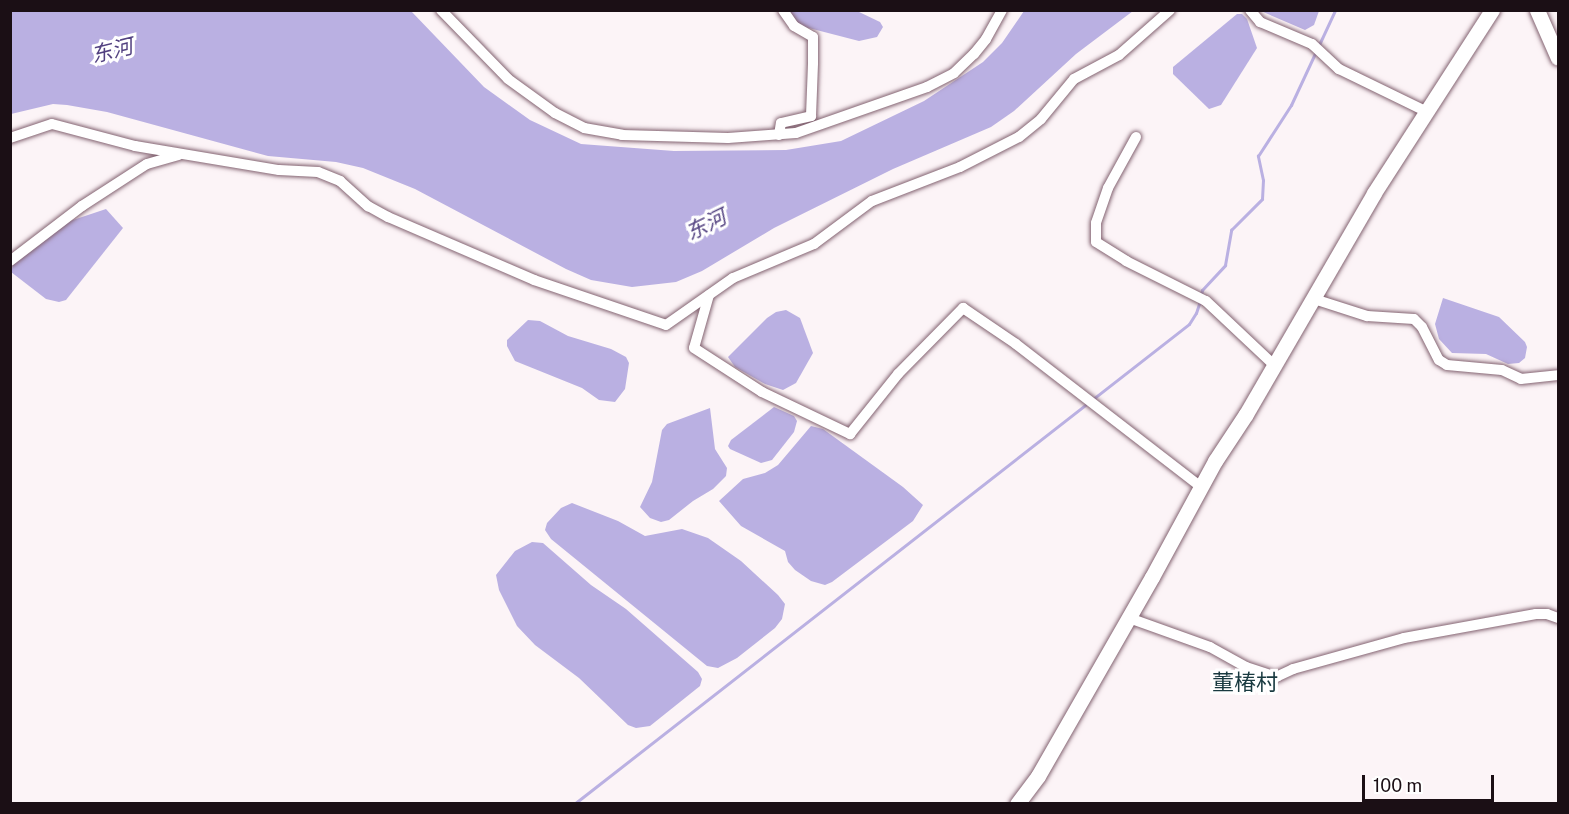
<!DOCTYPE html>
<html>
<head>
<meta charset="utf-8">
<style>
	body { margin:0 }
	#map { position:relative; width:1569px; height:814px; overflow:hidden; background:#fcf4f7; font-family:"Public Sans","Noto Sans SC",sans-serif }
	div>[style] { position:absolute }
	.water>* { inset:0; background:#bab0e2 }
	.stream>* { height:3px; margin:-1.5px; padding:0 1.5px; transform-origin:1.5px; border-radius:1.5px; background:#bab0e2 }
	.roads { filter:drop-shadow(0 0 2px #836371) drop-shadow(0 0 2px #836371) }
	.street>* { height:10px; margin:-5px; padding:0 5px; transform-origin:5px; border-radius:5px; background:#fff }
	.secondary>* { height:15px; margin:-7.5px; padding:0 7.5px; transform-origin:7.5px; border-radius:7.5px; background:#fff }
	span { translate:-50% -50%; white-space:nowrap; text-align:center; line-height:1.15; -webkit-text-stroke:6px #fff; paint-order:stroke }
	.water-label { font-size:21px; color:#524180; font-style:italic }
	.quarter-label { font-size:22px; color:#193a40 }
	.frame { position:absolute; inset:0; border:12px solid #1b0f15; pointer-events:none }
	.scale { position:absolute; left:1362px; top:775px; width:132px; height:27px; box-sizing:border-box; border:3px solid #1b0f15; border-top:0; padding-left:8px; font-size:18px; line-height:21px; white-space:nowrap; color:#1b0f15; -webkit-text-stroke:4px #fff; paint-order:stroke }
</style>
</head>
<body>
<div id="map">
	<div class="water">
		<div style="clip-path:polygon(10px 11px,411px 11px,484px 87px,530px 120px,581px 144px,674px 151px,786px 150px,841px 141px,924px 101px,983px 62px,1002px 43px,1024px 11px,1133px 11px,1076px 54px,1014px 111px,991px 127px,893px 169px,774px 228px,702px 271px,676px 282px,632px 287px,591px 280px,566px 269px,415px 189px,363px 168px,336px 162px,268px 156px,107px 112px,67px 105px,53px 104px,11px 114px)"></div>
		<div style="clip-path:polygon(788px 11px,857px 11px,880px 22px,883px 27px,877px 37px,859px 41px,801px 26px)"></div>
		<div style="clip-path:polygon(1261px 11px,1319px 11px,1314px 25px,1305px 30px)"></div>
		<div style="clip-path:polygon(1237px 14px,1242px 14px,1247px 19px,1257px 48px,1221px 105px,1209px 109px,1173px 74px,1173px 67px)"></div>
		<div style="clip-path:polygon(106px 209px,123px 228px,66px 300px,59px 302px,46px 299px,11px 272px,13px 265px,70px 221px)"></div>
		<div style="clip-path:polygon(1443px 298px,1499px 317px,1525px 342px,1527px 347px,1525px 358px,1519px 363px,1508px 364px,1486px 354px,1452px 353px,1439px 339px,1435px 324px)"></div>
		<div style="clip-path:polygon(786px 310px,800px 318px,813px 353px,796px 383px,783px 390px,765px 384px,735px 367px,728px 357px,767px 318px,776px 312px)"></div>
		<div style="clip-path:polygon(528px 320px,540px 321px,568px 336px,611px 349px,626px 357px,629px 363px,625px 389px,615px 402px,599px 400px,582px 388px,515px 361px,507px 346px,507px 340px)"></div>
		<div style="clip-path:polygon(774px 407px,794px 416px,797px 421px,794px 432px,772px 460px,761px 463px,730px 449px,728px 446px,731px 440px)"></div>
		<div style="clip-path:polygon(710px 408px,715px 449px,727px 468px,726px 476px,713px 489px,693px 501px,669px 520px,661px 522px,650px 518px,640px 507px,652px 482px,662px 430px,667px 424px)"></div>
		<div style="clip-path:polygon(811px 426px,823px 429px,903px 487px,923px 505px,913px 521px,832px 582px,825px 585px,811px 581px,795px 570px,788px 562px,785px 551px,741px 526px,719px 501px,743px 479px,765px 473px,778px 465px)"></div>
		<div style="clip-path:polygon(572px 503px,618px 521px,645px 536px,682px 529px,708px 538px,741px 561px,778px 595px,785px 604px,782px 619px,775px 628px,737px 658px,718px 668px,707px 666px,551px 539px,545px 530px,547px 523px,561px 508px)"></div>
		<div style="clip-path:polygon(532px 542px,543px 543px,591px 585px,626px 609px,698px 672px,702px 679px,700px 686px,650px 726px,636px 728px,628px 725px,579px 678px,535px 645px,517px 626px,499px 590px,496px 575px,515px 551px)"></div>
	</div>
	<div class="stream">
		<div style="left:1201px;top:295px;width:5px;rotate:-79deg"></div>
		<div style="left:1202px;top:290px;width:34px;rotate:-47deg"></div>
		<div style="left:1225px;top:265px;width:36px;rotate:-80deg"></div>
		<div style="left:1231px;top:230px;width:44px;rotate:-45deg"></div>
		<div style="left:1262px;top:199px;width:19px;rotate:-87deg"></div>
		<div style="left:1263px;top:180px;width:25px;rotate:-102deg"></div>
		<div style="left:1258px;top:156px;width:61px;rotate:-57.1deg"></div>
		<div style="left:1291px;top:105px;width:105px;rotate:-65.1deg"></div>
		<div style="left:574px;top:804px;width:780px;rotate:-37.97deg"></div>
		<div style="left:1189px;top:324px;width:13px;rotate:-58deg"></div>
		<div style="left:1196px;top:313px;width:13px;rotate:-72deg"></div>
	</div>
	<div class="roads">
		<div class="street">
			<div style="left:441px;top:10px;width:96px;rotate:45.8deg"></div>
			<div style="left:508px;top:79px;width:58px;rotate:35.9deg"></div>
			<div style="left:555px;top:113px;width:33px;rotate:27deg"></div>
			<div style="left:584px;top:128px;width:39px;rotate:10deg"></div>
			<div style="left:622px;top:135px;width:106px;rotate:1.6deg"></div>
			<div style="left:728px;top:138px;width:68px;rotate:-4.2deg"></div>
			<div style="left:796px;top:133px;width:139px;rotate:-19.3deg"></div>
			<div style="left:927px;top:87px;width:30px;rotate:-27deg"></div>
			<div style="left:954px;top:73px;width:28px;rotate:-44deg"></div>
			<div style="left:974px;top:54px;width:19px;rotate:-51deg"></div>
			<div style="left:986px;top:39px;width:33px;rotate:-61deg"></div>
			<div style="left:1250px;top:10px;width:16px;rotate:50deg"></div>
			<div style="left:1260px;top:22px;width:56px;rotate:22.9deg"></div>
			<div style="left:1312px;top:44px;width:37px;rotate:43deg"></div>
			<div style="left:1339px;top:69px;width:96px;rotate:26deg"></div>
			<div style="left:779px;top:135px;width:12px;rotate:-81deg"></div>
			<div style="left:781px;top:123px;width:31px;rotate:-13deg"></div>
			<div style="left:811px;top:116px;width:53px;rotate:-87.8deg"></div>
			<div style="left:813px;top:63px;width:26px;rotate:-90deg"></div>
			<div style="left:813px;top:37px;width:22px;rotate:-150deg"></div>
			<div style="left:794px;top:26px;width:19px;rotate:-125deg"></div>
			<div style="left:1136px;top:137px;width:58px;rotate:118.8deg"></div>
			<div style="left:1108px;top:188px;width:37px;rotate:109deg"></div>
			<div style="left:1096px;top:223px;width:19px;rotate:90deg"></div>
			<div style="left:1096px;top:242px;width:36px;rotate:32deg"></div>
			<div style="left:1126px;top:261px;width:89px;rotate:26.6deg"></div>
			<div style="left:1206px;top:301px;width:95px;rotate:43.3deg"></div>
			<div style="left:10px;top:138px;width:44px;rotate:-18.4deg"></div>
			<div style="left:52px;top:124px;width:86px;rotate:14.8deg"></div>
			<div style="left:135px;top:146px;width:146px;rotate:9.5deg"></div>
			<div style="left:279px;top:170px;width:39px;rotate:3deg"></div>
			<div style="left:318px;top:172px;width:24px;rotate:22deg"></div>
			<div style="left:340px;top:181px;width:38px;rotate:42deg"></div>
			<div style="left:368px;top:206px;width:23px;rotate:29deg"></div>
			<div style="left:388px;top:217px;width:159px;rotate:23.3deg"></div>
			<div style="left:534px;top:280px;width:139px;rotate:18.8deg"></div>
			<div style="left:666px;top:325px;width:82px;rotate:-35deg"></div>
			<div style="left:733px;top:278px;width:88px;rotate:-22.8deg"></div>
			<div style="left:814px;top:244px;width:72px;rotate:-36.6deg"></div>
			<div style="left:872px;top:201px;width:94px;rotate:-21.1deg"></div>
			<div style="left:960px;top:167px;width:66px;rotate:-27deg"></div>
			<div style="left:1019px;top:137px;width:28px;rotate:-39deg"></div>
			<div style="left:1041px;top:119px;width:52px;rotate:-50.5deg"></div>
			<div style="left:1074px;top:79px;width:51px;rotate:-28.1deg"></div>
			<div style="left:1119px;top:55px;width:68px;rotate:-41.4deg"></div>
			<div style="left:10px;top:261px;width:91px;rotate:-37.4deg"></div>
			<div style="left:82px;top:206px;width:77px;rotate:-32.9deg"></div>
			<div style="left:147px;top:164px;width:33px;rotate:-16deg"></div>
			<div style="left:709px;top:295px;width:55px;rotate:105.8deg"></div>
			<div style="left:694px;top:348px;width:81px;rotate:32.9deg"></div>
			<div style="left:762px;top:392px;width:98px;rotate:25.5deg"></div>
			<div style="left:850px;top:434px;width:77px;rotate:-51.3deg"></div>
			<div style="left:898px;top:374px;width:93px;rotate:-45.4deg"></div>
			<div style="left:963px;top:308px;width:64px;rotate:34.2deg"></div>
			<div style="left:1016px;top:344px;width:234px;rotate:37.7deg"></div>
			<div style="left:1314px;top:299px;width:56px;rotate:17.8deg"></div>
			<div style="left:1367px;top:316px;width:47px;rotate:3.7deg"></div>
			<div style="left:1414px;top:319px;width:11px;rotate:45deg"></div>
			<div style="left:1422px;top:327px;width:37px;rotate:63deg"></div>
			<div style="left:1439px;top:360px;width:9px;rotate:32deg"></div>
			<div style="left:1447px;top:365px;width:55px;rotate:5.2deg"></div>
			<div style="left:1502px;top:370px;width:21px;rotate:25deg"></div>
			<div style="left:1521px;top:379px;width:37px;rotate:-6deg"></div>
			<div style="left:1129px;top:618px;width:86px;rotate:19.7deg"></div>
			<div style="left:1210px;top:647px;width:41px;rotate:29.1deg"></div>
			<div style="left:1246px;top:667px;width:32px;rotate:18deg"></div>
			<div style="left:1276px;top:677px;width:19px;rotate:-25deg"></div>
			<div style="left:1293px;top:669px;width:115px;rotate:-15.6deg"></div>
			<div style="left:1404px;top:638px;width:134px;rotate:-10.3deg"></div>
			<div style="left:1536px;top:614px;width:11px"></div>
			<div style="left:1547px;top:614px;width:12px;rotate:20deg"></div>
		</div>
		<div class="secondary">
			<div style="left:1537px;top:10px;width:52px;rotate:66.4deg"></div>
			<div style="left:1017px;top:804px;width:35px;rotate:-53deg"></div>
			<div style="left:1038px;top:776px;width:229px;rotate:-60.2deg"></div>
			<div style="left:1152px;top:577px;width:132px;rotate:-61.5deg"></div>
			<div style="left:1215px;top:461px;width:56px;rotate:-56.6deg"></div>
			<div style="left:1246px;top:414px;width:255px;rotate:-59.9deg"></div>
			<div style="left:1374px;top:193px;width:218px;rotate:-57.2deg"></div>
		</div>
	</div>
	<div class="water-label">
		<span style="left:112px;top:51px;rotate:-14deg">东河</span>
		<span style="left:706px;top:225px;rotate:-26deg">东河</span>
	</div>
	<div class="quarter-label">
		<span style="left:1245px;top:683px">董椿村</span>
	</div>
	<div class="frame"></div>
	<div class="scale">100 m</div>
</div>
</body>
</html>
